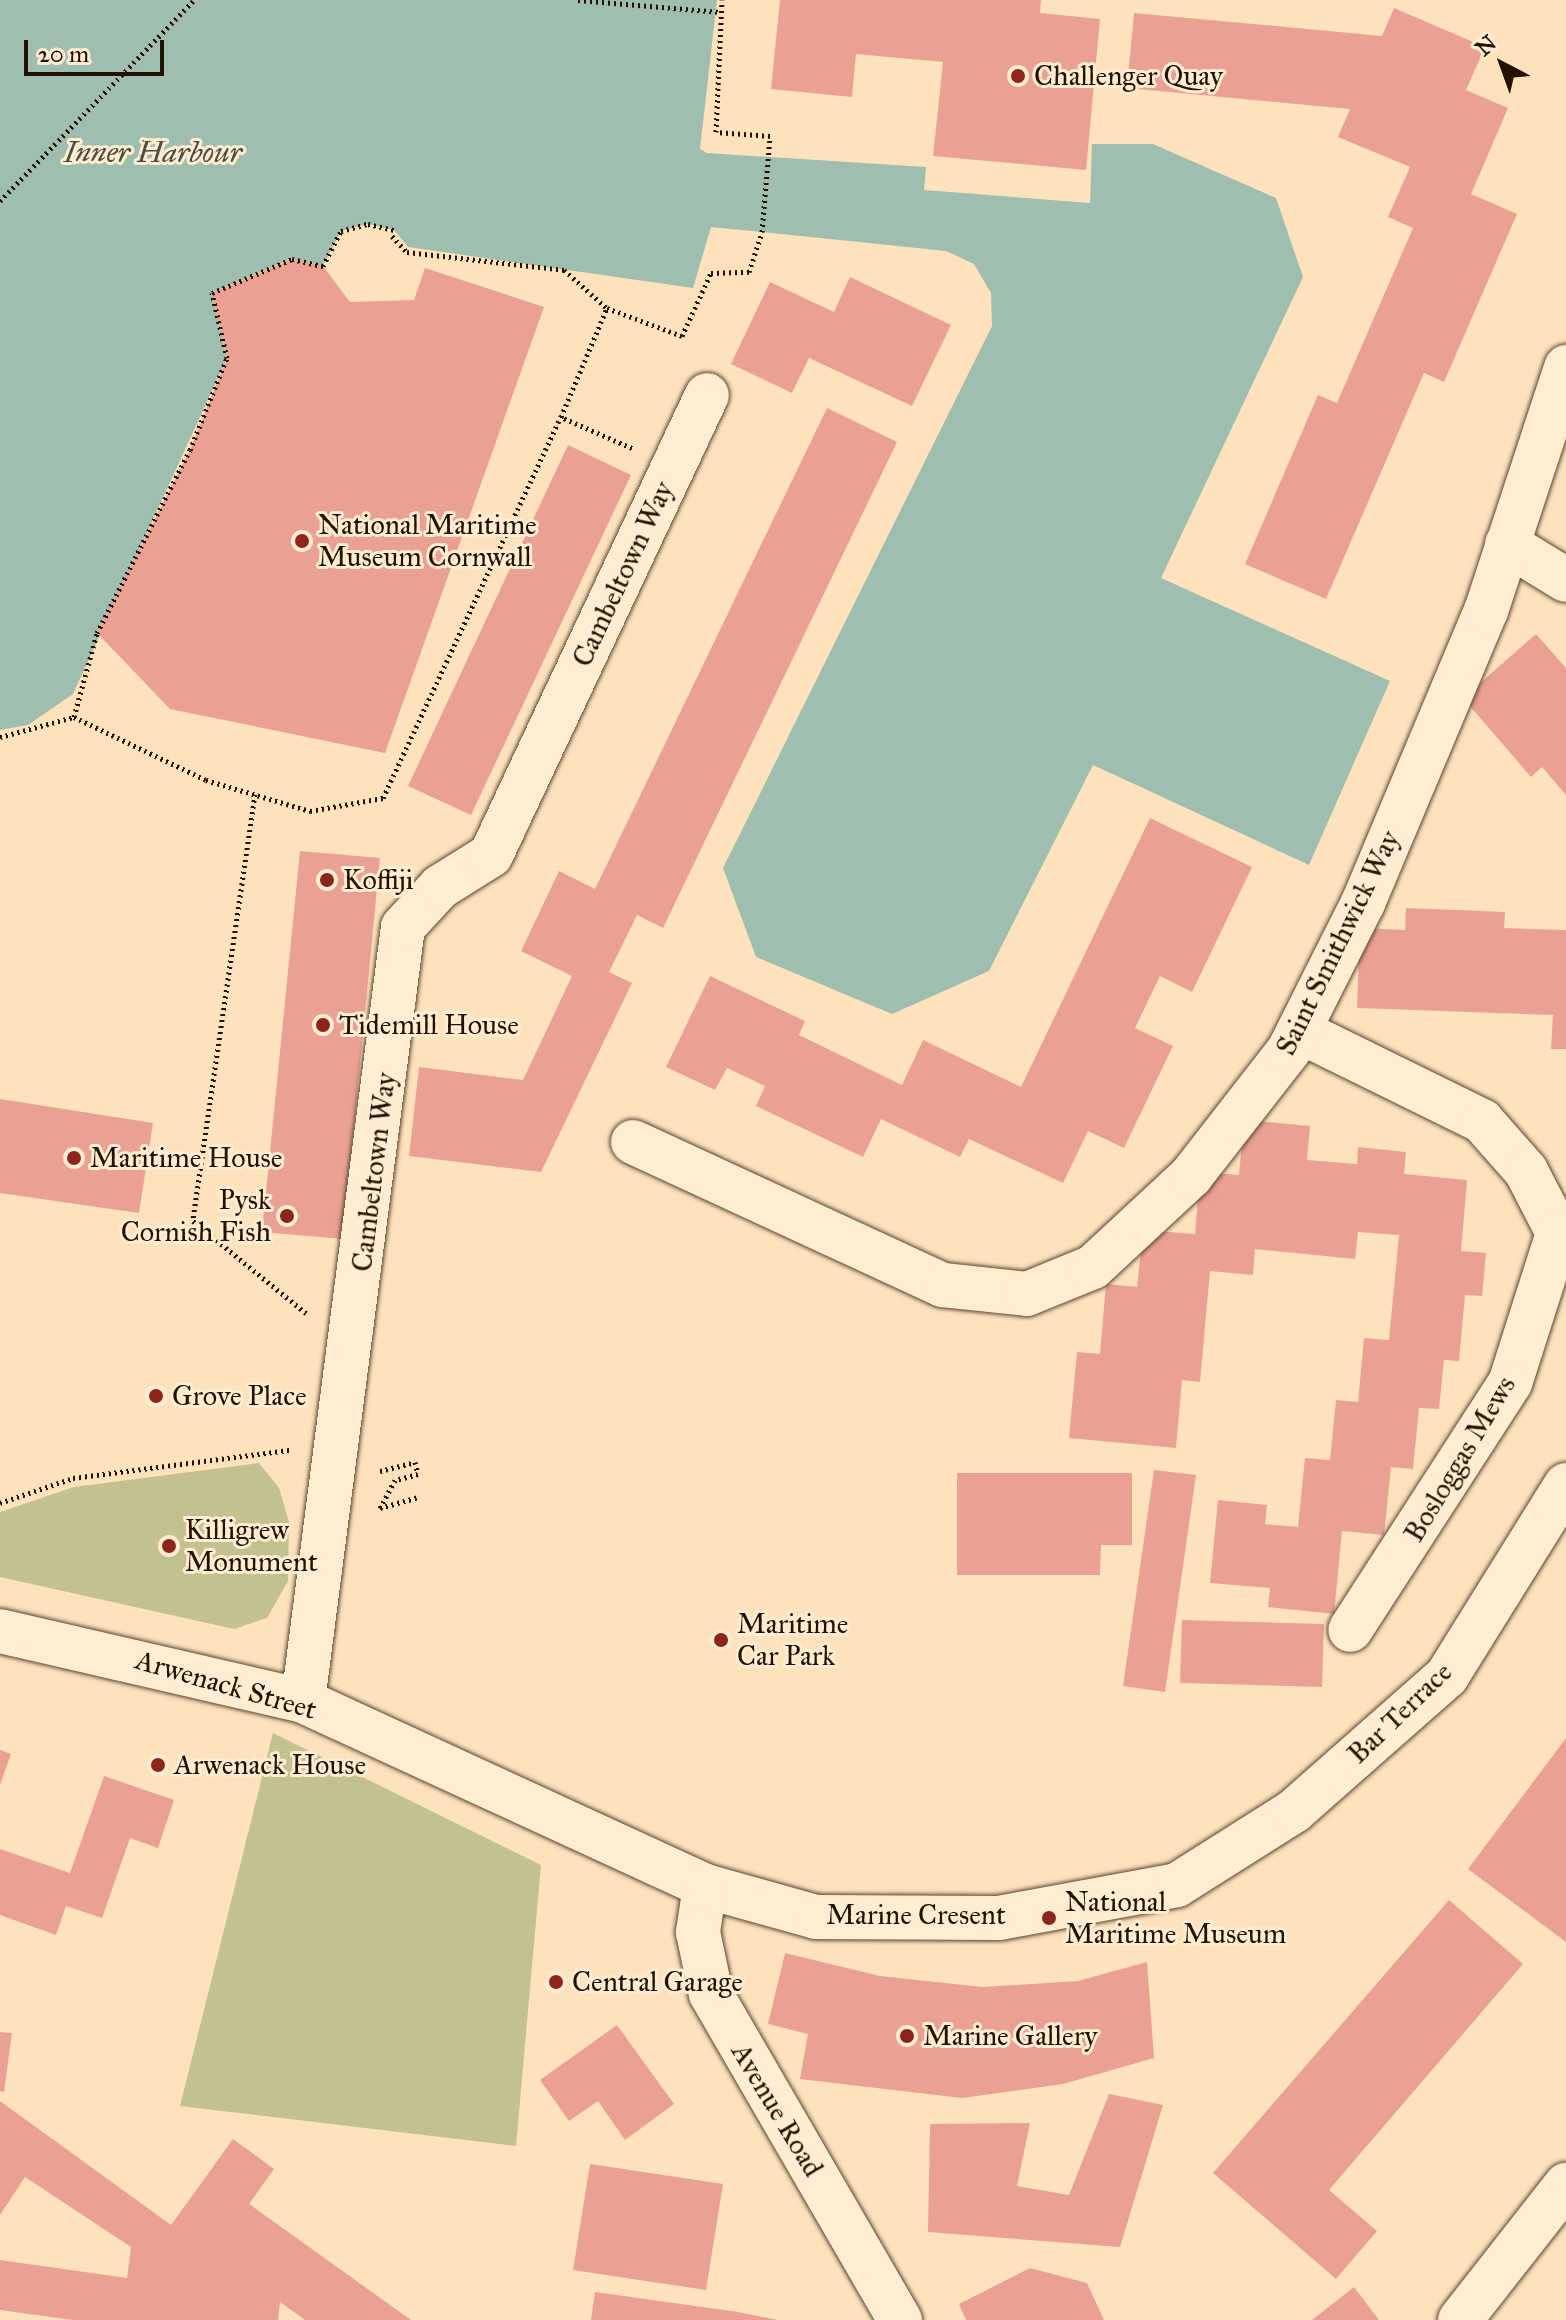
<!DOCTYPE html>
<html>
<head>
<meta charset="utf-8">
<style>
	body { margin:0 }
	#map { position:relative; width:1566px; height:2320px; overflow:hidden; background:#fde2bc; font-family:"IM FELL Great Primer",serif }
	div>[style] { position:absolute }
	.green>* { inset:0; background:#c3c28e }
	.water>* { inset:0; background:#9fbeaf }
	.building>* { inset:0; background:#eaa193 }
	.path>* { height:5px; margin-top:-2.5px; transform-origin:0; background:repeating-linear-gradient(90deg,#241100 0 2px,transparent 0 6px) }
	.roads { filter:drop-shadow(0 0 2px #5a452f) drop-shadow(0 0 2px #5a452f) }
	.minor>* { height:44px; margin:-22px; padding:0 22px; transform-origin:22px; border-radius:22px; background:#feecd3 }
	.dots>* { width:22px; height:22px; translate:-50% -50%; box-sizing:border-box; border:4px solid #feecd3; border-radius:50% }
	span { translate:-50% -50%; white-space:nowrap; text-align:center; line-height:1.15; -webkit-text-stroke:6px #feecd3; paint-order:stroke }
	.poi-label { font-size:28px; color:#241100 }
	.left { translate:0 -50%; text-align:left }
	.right { translate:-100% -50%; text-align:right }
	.street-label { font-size:28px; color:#241100 }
	.water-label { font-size:30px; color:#4f4e3d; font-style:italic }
	.north { position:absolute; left:1462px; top:24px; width:80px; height:80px; -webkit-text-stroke:6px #feecd3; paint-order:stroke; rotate:319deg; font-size:22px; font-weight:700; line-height:32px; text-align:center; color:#241100 }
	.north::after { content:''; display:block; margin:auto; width:28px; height:36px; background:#241100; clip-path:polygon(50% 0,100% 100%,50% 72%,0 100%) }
	.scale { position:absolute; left:24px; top:40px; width:140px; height:36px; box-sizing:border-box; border:4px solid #241100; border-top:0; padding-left:10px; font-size:24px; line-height:28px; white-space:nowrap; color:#241100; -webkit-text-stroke:6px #feecd3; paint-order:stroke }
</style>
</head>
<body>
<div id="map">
	<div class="green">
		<div style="clip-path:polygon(259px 1463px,279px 1488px,289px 1522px,288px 1581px,267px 1618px,234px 1629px,0 1577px,0 1512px,74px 1487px)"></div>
		<div style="clip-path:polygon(273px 1733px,541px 1865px,516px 2146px,180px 2106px)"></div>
	</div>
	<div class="water">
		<div style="clip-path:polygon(0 0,717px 0,700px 149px,707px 153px,926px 167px,924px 190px,1090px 203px,1092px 144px,1153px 144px,1276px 198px,1303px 277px,1161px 578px,1390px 681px,1309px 865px,1093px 765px,989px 971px,892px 1014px,756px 957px,723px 868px,992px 326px,991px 293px,974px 264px,946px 251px,762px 232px,711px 227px,693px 288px,408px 247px,394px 230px,368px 224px,341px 231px,323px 266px,291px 259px,212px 293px,227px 358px,73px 694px,28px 725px,0 730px)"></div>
	</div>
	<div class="building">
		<div style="clip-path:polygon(780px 0,1041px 0,1040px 13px,1100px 19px,1086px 170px,933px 156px,943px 62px,856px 54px,852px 97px,771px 89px)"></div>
		<div style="clip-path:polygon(1394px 8px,1485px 47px,1466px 90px,1508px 108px,1471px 194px,1517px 214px,1444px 382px,1424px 373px,1326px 599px,1245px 564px,1318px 395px,1337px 403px,1413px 228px,1388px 217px,1410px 167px,1338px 137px,1350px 109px,1127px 88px,1134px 13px,1382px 36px)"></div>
		<div style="clip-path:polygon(292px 259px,323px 266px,350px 302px,414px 300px,425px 268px,544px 307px,385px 753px,170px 709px,97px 633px,190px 450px,227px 358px,212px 293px)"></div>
		<div style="clip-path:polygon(850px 277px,951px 325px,912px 406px,809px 358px,792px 393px,731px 364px,770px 282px,834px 312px)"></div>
		<div style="clip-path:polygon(827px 408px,897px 442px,663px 928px,637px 915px,609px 972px,632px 983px,541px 1172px,409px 1156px,419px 1067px,523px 1080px,572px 976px,521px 951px,559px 871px,595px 889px)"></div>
		<div style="clip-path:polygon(568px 445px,631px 475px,471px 815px,408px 786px)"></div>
		<div style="clip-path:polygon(1536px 634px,1566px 668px,1566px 795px,1542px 767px,1531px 777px,1463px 698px)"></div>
		<div style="clip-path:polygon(1150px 818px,1252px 867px,1192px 992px,1160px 976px,1135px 1028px,1173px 1046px,1124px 1148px,1088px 1131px,1063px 1183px,969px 1139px,960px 1157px,881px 1119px,863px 1157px,756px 1106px,765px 1086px,727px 1068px,715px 1090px,666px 1067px,710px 976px,805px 1021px,799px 1035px,902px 1085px,923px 1040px,1021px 1087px)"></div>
		<div style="clip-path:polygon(300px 851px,380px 858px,343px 1239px,262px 1232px)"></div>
		<div style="clip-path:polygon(1406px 908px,1505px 912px,1504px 928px,1566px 930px,1566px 1049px,1551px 1049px,1553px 1015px,1357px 1008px,1360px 928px,1405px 930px)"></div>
		<div style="clip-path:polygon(0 1099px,153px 1123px,139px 1213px,0 1193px)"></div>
		<div style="clip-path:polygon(1244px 1120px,1310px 1126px,1307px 1160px,1357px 1164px,1358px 1147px,1406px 1152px,1404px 1174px,1467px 1180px,1461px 1251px,1486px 1253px,1482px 1296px,1465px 1295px,1459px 1361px,1444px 1360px,1439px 1409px,1419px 1408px,1413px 1469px,1391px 1467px,1384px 1535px,1342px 1531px,1334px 1614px,1268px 1607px,1270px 1588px,1210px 1583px,1218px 1500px,1267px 1505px,1265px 1524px,1298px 1527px,1305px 1458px,1330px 1460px,1336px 1400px,1358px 1402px,1364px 1338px,1389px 1340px,1399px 1235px,1358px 1232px,1355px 1259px,1255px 1249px,1253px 1275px,1210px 1271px,1200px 1382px,1182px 1380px,1176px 1448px,1069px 1438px,1077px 1352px,1100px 1354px,1106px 1284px,1137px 1287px,1143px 1230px,1195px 1234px,1200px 1172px,1239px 1175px)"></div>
		<div style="clip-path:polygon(1154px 1470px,1196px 1475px,1165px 1692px,1123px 1686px)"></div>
		<div style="clip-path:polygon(957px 1473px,1132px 1473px,1132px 1545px,1101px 1545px,1100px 1575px,957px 1575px)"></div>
		<div style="clip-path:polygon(1182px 1620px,1324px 1624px,1322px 1687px,1180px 1683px)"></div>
		<div style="clip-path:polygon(1566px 1738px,1566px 1942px,1468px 1869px)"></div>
		<div style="clip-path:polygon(0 1750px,11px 1754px,0 1785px)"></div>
		<div style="clip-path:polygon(104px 1776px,174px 1800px,158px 1848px,130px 1838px,102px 1918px,66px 1906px,56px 1935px,0 1915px,0 1849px,70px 1873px)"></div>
		<div style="clip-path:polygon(1449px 1900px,1523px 1964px,1329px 2190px,1377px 2231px,1336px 2279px,1213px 2173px)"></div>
		<div style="clip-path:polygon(785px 1953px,880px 1976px,982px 1987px,1078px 1981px,1147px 1962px,1154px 2058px,1063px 2084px,962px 2098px,800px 2079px,808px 2034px,768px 2024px)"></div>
		<div style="clip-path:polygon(617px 2025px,674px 2104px,625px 2140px,598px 2101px,569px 2121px,540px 2080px)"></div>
		<div style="clip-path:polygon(0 2032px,12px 2033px,4px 2092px,0 2091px)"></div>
		<div style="clip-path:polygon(1109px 2094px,1163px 2105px,1120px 2247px,928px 2232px,930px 2124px,1030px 2123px,1017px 2186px,1069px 2195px)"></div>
		<div style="clip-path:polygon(0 2101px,171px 2225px,233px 2139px,274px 2169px,249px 2204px,411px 2320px,305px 2320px,280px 2302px,278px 2320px,73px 2320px,0 2310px,0 2260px,127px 2278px,131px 2247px,25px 2177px,0 2215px)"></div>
		<div style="clip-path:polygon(590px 2164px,723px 2184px,706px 2290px,573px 2270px)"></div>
		<div style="clip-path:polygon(1030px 2268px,1087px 2283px,1104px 2320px,966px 2320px,959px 2304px)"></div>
		<div style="clip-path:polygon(1354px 2287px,1379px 2320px,1312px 2320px)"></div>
		<div style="clip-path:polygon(595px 2292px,738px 2312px,778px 2320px,591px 2320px)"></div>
	</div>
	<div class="path">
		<div style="left:578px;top:0;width:143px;rotate:4.8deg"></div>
		<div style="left:0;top:201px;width:279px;rotate:-46deg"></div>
		<div style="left:392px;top:236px;width:22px;rotate:47deg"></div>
		<div style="left:407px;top:252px;width:158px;rotate:6.5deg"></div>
		<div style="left:564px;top:270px;width:57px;rotate:41.5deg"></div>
		<div style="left:632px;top:448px;width:77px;rotate:-156.4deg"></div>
		<div style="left:561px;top:417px;width:118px;rotate:-67.1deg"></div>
		<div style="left:607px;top:308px;width:80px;rotate:20.5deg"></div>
		<div style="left:682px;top:336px;width:69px;rotate:-65.3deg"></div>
		<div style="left:711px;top:273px;width:38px;rotate:-2deg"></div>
		<div style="left:749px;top:272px;width:42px;rotate:-72deg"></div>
		<div style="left:762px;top:232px;width:96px;rotate:-85.2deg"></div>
		<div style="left:770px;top:136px;width:54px;rotate:-175.8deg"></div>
		<div style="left:716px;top:132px;width:132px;rotate:-87.4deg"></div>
		<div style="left:74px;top:717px;width:87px;rotate:-74.7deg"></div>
		<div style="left:97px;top:633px;width:205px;rotate:-63.1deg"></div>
		<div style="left:190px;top:450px;width:99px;rotate:-68.1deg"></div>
		<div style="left:227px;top:358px;width:67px;rotate:-103deg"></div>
		<div style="left:212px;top:293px;width:87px;rotate:-23deg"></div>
		<div style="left:292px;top:259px;width:32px;rotate:13deg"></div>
		<div style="left:323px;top:266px;width:39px;rotate:-63deg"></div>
		<div style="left:341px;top:231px;width:28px;rotate:-15deg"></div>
		<div style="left:368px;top:224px;width:27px;rotate:13deg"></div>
		<div style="left:0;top:737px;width:77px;rotate:-15.1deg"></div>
		<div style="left:74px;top:717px;width:146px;rotate:25.5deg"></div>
		<div style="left:206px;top:780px;width:109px;rotate:16.6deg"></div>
		<div style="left:310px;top:811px;width:74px;rotate:-10.1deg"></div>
		<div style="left:383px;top:798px;width:421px;rotate:-65deg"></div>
		<div style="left:255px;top:794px;width:431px;rotate:98.3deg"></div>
		<div style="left:193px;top:1221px;width:146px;rotate:39.2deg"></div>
		<div style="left:380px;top:1471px;width:36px;rotate:-14deg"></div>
		<div style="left:415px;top:1462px;width:12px;rotate:76deg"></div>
		<div style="left:418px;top:1474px;width:24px;rotate:165deg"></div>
		<div style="left:395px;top:1480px;width:32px;rotate:118deg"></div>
		<div style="left:380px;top:1508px;width:40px;rotate:-16deg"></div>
		<div style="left:0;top:1503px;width:77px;rotate:-18.9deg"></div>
		<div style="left:73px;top:1478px;width:218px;rotate:-7.4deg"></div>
	</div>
	<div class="roads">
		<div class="minor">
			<div style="left:1507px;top:544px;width:69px;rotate:31.4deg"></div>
			<div style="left:1299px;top:1031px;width:204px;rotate:26.2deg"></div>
			<div style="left:1482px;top:1121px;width:67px;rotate:48.7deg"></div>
			<div style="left:1526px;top:1171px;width:70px;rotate:62.7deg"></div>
			<div style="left:1558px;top:1233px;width:157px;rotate:107.7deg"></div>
			<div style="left:1510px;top:1383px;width:294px;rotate:122.9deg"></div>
			<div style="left:633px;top:1142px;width:341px;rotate:24.8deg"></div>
			<div style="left:943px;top:1285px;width:84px;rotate:6.1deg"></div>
			<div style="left:1027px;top:1294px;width:71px;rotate:-22.2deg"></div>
			<div style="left:1093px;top:1267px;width:134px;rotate:-42.9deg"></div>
			<div style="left:1191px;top:1176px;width:160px;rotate:-52.1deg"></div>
			<div style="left:1289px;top:1050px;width:165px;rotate:-63.3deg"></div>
			<div style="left:1363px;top:903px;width:317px;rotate:-67.2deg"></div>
			<div style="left:1486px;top:611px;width:257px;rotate:-71.8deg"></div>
			<div style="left:0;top:1631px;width:311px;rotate:13deg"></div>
			<div style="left:303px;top:1701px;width:443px;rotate:24.7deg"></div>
			<div style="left:705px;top:1886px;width:115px;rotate:15.6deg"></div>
			<div style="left:816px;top:1917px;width:183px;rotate:0.3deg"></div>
			<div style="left:999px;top:1918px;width:181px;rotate:-10.5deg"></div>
			<div style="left:1177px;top:1885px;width:138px;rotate:-32.3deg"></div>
			<div style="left:1294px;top:1811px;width:204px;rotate:-41.4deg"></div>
			<div style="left:1447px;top:1676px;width:225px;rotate:-58.1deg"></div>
			<div style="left:303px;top:1701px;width:780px;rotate:-82.64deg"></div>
			<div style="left:403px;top:927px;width:54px;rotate:-47.2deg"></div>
			<div style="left:440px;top:887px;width:60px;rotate:-32.1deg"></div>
			<div style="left:491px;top:855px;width:508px;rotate:-64.85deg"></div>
			<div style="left:705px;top:1886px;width:47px;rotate:98.7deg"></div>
			<div style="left:698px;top:1932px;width:63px;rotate:78.2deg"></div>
			<div style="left:711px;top:1994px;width:377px;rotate:59.9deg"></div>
			<div style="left:1460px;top:2320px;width:172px;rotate:-51.9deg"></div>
		</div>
	</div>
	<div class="dots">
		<div style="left:1018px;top:76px;background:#8f2418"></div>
		<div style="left:302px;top:541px;background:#8f2418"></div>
		<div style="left:327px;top:880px;background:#8f2418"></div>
		<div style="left:323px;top:1025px;background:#8f2418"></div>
		<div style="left:74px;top:1158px;background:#8f2418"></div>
		<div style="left:287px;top:1216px;background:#8f2418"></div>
		<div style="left:156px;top:1396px;background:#8f2418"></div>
		<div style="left:169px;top:1546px;background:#8f2418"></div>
		<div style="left:721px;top:1640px;background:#8f2418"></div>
		<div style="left:158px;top:1765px;background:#8f2418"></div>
		<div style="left:1049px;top:1918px;background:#8f2418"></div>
		<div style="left:556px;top:1982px;background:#8f2418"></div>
		<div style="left:907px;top:2036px;background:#8f2418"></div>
	</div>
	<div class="poi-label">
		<span class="left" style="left:1034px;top:76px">Challenger Quay</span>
		<span class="left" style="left:318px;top:541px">National Maritime<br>Museum Cornwall</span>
		<span class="left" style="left:343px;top:880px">Koffiji</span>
		<span class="left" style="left:339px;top:1025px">Tidemill House</span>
		<span class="left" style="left:90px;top:1158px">Maritime House</span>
		<span class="right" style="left:271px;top:1216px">Pysk<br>Cornish Fish</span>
		<span class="left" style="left:172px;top:1396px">Grove Place</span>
		<span class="left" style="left:185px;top:1546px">Killigrew<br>Monument</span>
		<span class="left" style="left:737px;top:1640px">Maritime<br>Car Park</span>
		<span class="left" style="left:174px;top:1765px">Arwenack House</span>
		<span class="left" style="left:1065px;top:1918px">National<br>Maritime Museum</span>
		<span class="left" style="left:572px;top:1982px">Central Garage</span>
		<span class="left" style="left:923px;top:2036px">Marine Gallery</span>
	</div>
	<div class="street-label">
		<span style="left:623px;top:574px;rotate:-65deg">Cambeltown Way</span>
		<span style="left:1338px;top:943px;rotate:-64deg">Saint Smithwick Way</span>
		<span style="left:374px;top:1172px;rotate:-83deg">Cambeltown Way</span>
		<span style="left:1460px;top:1459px;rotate:-59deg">Bosloggas Mews</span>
		<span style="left:226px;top:1685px;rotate:16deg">Arwenack Street</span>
		<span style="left:1400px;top:1713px;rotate:-44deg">Bar Terrace</span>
		<span style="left:916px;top:1915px">Marine Cresent</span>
		<span style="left:777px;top:2110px;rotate:59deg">Avenue Road</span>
	</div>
	<div class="water-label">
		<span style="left:153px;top:152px">Inner Harbour</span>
	</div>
	<div class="north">N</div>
	<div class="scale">20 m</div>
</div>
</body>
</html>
